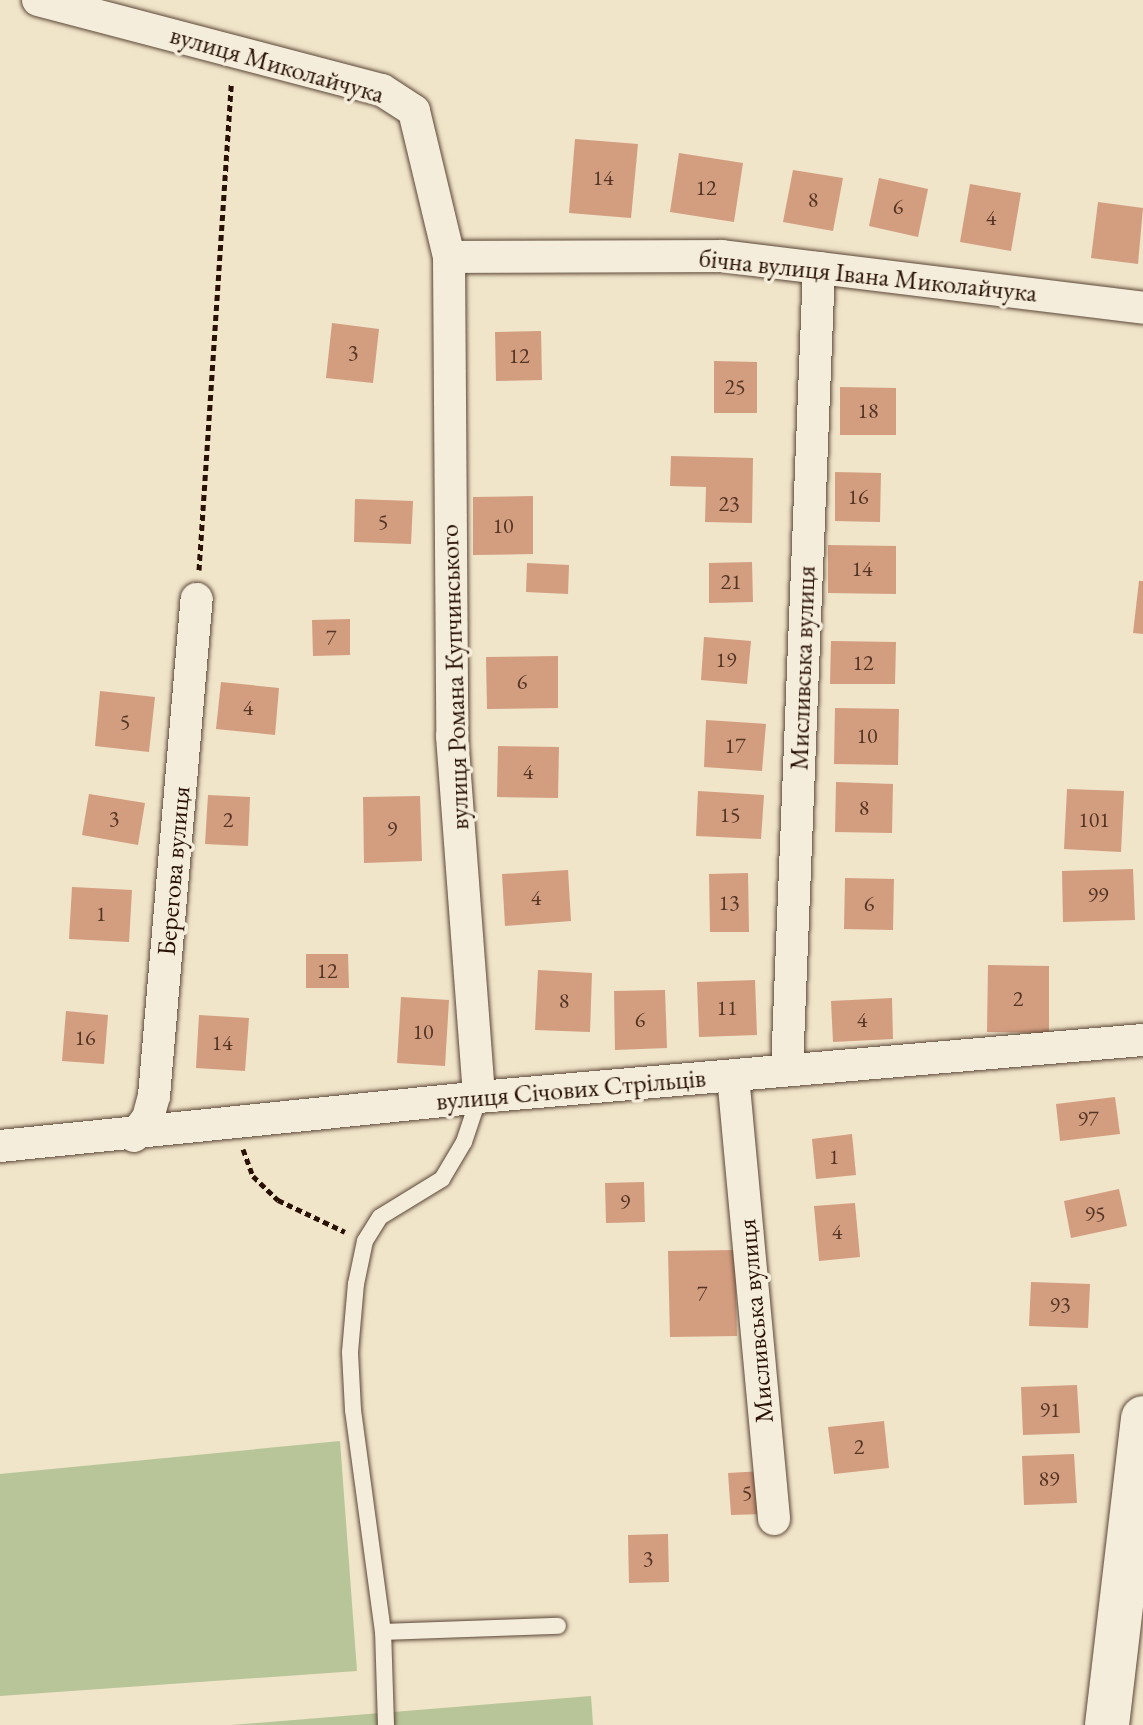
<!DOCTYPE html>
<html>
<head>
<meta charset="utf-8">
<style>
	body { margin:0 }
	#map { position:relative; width:1143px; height:1725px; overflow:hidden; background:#f0e4c9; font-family:"EB Garamond",serif }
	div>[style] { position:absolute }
	.green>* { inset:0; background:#b7c598 }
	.building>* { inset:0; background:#d39d80 }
	.path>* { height:5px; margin-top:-2.5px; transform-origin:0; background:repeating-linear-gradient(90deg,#291205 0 6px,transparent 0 10px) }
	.roads { filter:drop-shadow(0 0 2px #5b4636) drop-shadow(0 0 2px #5b4636) }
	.lane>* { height:16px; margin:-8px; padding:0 8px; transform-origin:8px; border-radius:8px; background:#f5eddc }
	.street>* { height:32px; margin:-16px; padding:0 16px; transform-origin:16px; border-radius:16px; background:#f5eddc }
	.secondary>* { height:44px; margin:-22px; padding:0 22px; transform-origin:22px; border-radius:22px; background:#f5eddc }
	span { translate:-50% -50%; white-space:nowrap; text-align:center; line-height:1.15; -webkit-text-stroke:7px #f5eddc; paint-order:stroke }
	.number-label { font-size:22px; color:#543524 }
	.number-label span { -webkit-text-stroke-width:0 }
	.street-label { font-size:26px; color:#291205 }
</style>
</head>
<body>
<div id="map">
	<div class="green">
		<div style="clip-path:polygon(340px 1441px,357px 1671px,0 1696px,0 1474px)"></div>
		<div style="clip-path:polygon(591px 1696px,593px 1725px,231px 1725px)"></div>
	</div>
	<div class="building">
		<div style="clip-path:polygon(575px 139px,638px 144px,631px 218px,569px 213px)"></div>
		<div style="clip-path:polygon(679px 153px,743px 163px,734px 222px,670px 212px)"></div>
		<div style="clip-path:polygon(793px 170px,843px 178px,833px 231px,783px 222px)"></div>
		<div style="clip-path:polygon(879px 178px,928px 189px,918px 237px,869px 226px)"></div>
		<div style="clip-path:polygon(970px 184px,1021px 193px,1011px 251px,960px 242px)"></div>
		<div style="clip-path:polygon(1098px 202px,1143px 208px,1138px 264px,1091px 258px)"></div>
		<div style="clip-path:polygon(332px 323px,379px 329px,373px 383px,326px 378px)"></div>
		<div style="clip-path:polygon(541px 331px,542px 380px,496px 381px,495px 332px)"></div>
		<div style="clip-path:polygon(714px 361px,757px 362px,757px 413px,714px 413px)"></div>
		<div style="clip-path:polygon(840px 387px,896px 388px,896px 435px,840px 435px)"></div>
		<div style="clip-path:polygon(671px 456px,753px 458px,752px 523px,705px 522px,706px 487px,670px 486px)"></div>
		<div style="clip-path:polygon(835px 472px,881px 473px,880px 522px,835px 521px)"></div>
		<div style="clip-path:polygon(533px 496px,533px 554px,473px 555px,473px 497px)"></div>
		<div style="clip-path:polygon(355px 499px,413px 501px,411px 544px,354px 542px)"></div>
		<div style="clip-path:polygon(828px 545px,896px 546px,896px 594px,828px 593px)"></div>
		<div style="clip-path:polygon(752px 562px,753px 602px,709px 603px,709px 563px)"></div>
		<div style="clip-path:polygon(527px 563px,569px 565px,568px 594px,526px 592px)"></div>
		<div style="clip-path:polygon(1139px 581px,1143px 581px,1143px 634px,1133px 633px)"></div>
		<div style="clip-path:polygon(350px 619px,350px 655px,313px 656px,312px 620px)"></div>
		<div style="clip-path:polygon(704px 637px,751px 641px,747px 684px,701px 680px)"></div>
		<div style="clip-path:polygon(831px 641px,896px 642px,895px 684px,830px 684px)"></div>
		<div style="clip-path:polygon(558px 656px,558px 708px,487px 709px,486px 657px)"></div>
		<div style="clip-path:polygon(221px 682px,279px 688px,275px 735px,216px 729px)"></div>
		<div style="clip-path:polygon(100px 691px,155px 697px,149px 752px,95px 746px)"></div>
		<div style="clip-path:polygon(835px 708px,899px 709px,898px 765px,834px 764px)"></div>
		<div style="clip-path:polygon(706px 720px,766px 724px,762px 771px,704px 767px)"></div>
		<div style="clip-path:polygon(498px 746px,559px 747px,558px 798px,497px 797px)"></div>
		<div style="clip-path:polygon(836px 782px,893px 784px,892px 833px,835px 832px)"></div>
		<div style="clip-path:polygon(1067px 789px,1124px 791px,1121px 852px,1064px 849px)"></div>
		<div style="clip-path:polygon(698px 791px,764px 795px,761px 839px,696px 836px)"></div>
		<div style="clip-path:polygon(89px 794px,145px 803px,138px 845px,82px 835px)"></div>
		<div style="clip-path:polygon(208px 795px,250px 797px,248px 846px,205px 844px)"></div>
		<div style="clip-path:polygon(420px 796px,422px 861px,364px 863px,363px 797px)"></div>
		<div style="clip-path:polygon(1133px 869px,1135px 920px,1063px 922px,1062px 871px)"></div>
		<div style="clip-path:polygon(568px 870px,571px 921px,505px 926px,502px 874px)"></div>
		<div style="clip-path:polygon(748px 873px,749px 932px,710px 932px,709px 874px)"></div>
		<div style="clip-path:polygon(845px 878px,894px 879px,893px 930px,844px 929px)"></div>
		<div style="clip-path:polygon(72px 887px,132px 890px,129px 942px,69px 939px)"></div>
		<div style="clip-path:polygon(306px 954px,348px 954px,349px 988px,306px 988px)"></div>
		<div style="clip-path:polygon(988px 965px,1049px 966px,1049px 1033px,987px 1032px)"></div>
		<div style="clip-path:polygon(538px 970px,592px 973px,590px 1032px,535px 1030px)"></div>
		<div style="clip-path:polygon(755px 980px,757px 1035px,699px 1037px,697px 982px)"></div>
		<div style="clip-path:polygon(665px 990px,667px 1048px,615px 1050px,614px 991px)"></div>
		<div style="clip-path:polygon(401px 997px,449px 1000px,445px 1066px,397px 1063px)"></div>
		<div style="clip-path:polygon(892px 998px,893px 1039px,833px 1042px,831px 1001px)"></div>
		<div style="clip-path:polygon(66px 1011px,108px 1015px,104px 1064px,62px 1061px)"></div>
		<div style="clip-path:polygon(199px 1015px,249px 1018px,245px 1071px,196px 1068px)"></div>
		<div style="clip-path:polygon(1115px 1097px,1120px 1134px,1060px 1141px,1056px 1104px)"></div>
		<div style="clip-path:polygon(852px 1134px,856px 1175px,816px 1179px,812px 1139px)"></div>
		<div style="clip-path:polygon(644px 1182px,645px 1222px,606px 1223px,605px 1183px)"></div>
		<div style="clip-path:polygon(1119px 1189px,1127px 1226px,1071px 1238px,1064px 1201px)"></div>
		<div style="clip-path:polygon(855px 1203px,860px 1257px,819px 1261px,814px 1206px)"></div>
		<div style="clip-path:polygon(735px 1250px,737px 1336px,670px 1337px,668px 1251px)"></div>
		<div style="clip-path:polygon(1031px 1282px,1090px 1284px,1088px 1328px,1029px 1326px)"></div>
		<div style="clip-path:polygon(1077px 1385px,1080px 1433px,1023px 1435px,1021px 1387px)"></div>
		<div style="clip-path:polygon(884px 1421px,889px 1468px,834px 1474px,828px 1427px)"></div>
		<div style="clip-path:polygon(1074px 1454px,1077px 1503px,1024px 1505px,1022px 1456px)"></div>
		<div style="clip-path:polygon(763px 1471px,765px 1514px,731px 1515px,728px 1473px)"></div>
		<div style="clip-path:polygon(668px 1534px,669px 1582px,629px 1583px,628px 1535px)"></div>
	</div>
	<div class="path">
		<div style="left:199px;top:570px;width:489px;rotate:-86.2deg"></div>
		<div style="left:243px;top:1149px;width:29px;rotate:70deg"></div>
		<div style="left:253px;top:1176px;width:35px;rotate:44deg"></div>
		<div style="left:278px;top:1200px;width:74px;rotate:25.5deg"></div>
	</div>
	<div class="roads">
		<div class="lane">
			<div style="left:383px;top:1632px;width:175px;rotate:-2deg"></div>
			<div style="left:386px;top:1725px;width:93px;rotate:-91.8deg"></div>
			<div style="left:383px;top:1632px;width:224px;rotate:-97.7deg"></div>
			<div style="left:353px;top:1410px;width:58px;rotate:-93deg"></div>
			<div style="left:350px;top:1352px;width:68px;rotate:-85deg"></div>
			<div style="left:356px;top:1284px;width:44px;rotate:-78.2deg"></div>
			<div style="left:365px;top:1241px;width:28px;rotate:-58deg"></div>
			<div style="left:380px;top:1217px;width:73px;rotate:-31.5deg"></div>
			<div style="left:442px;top:1179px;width:43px;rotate:-59.3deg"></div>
			<div style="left:464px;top:1142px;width:47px;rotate:-71.6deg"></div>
		</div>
		<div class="street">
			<div style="left:38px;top:0;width:356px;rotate:14.7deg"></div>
			<div style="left:382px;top:90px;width:38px;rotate:33deg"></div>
			<div style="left:414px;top:111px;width:150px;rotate:76.5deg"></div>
			<div style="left:449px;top:257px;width:479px;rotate:89.6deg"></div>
			<div style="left:452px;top:736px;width:362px;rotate:85.7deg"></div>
			<div style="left:449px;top:257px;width:273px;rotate:-0.2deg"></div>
			<div style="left:722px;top:256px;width:424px;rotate:7deg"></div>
			<div style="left:787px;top:1069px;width:802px;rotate:-87.71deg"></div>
			<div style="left:733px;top:1076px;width:445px;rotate:84.7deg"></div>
			<div style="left:134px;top:1136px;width:23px;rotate:-52deg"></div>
			<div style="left:148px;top:1118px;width:23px;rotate:-75deg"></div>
			<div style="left:154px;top:1096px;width:499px;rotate:-85.1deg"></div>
			<div style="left:0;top:1146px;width:481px;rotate:-5.8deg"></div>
			<div style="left:479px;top:1097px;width:666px;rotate:-4.91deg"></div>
		</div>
		<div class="secondary">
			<div style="left:1107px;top:1725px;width:309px;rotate:-83.3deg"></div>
		</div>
	</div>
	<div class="number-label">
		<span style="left:603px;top:178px">14</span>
		<span style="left:706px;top:188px">12</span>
		<span style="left:813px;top:200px">8</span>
		<span style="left:898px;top:207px">6</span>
		<span style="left:991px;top:218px">4</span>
		<span style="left:353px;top:353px">3</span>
		<span style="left:519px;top:356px">12</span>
		<span style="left:735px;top:387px">25</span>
		<span style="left:868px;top:411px">18</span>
		<span style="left:858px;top:497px">16</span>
		<span style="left:729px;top:504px">23</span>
		<span style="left:383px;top:522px">5</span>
		<span style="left:503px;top:526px">10</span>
		<span style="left:862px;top:569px">14</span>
		<span style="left:731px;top:582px">21</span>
		<span style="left:331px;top:638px">7</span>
		<span style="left:726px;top:660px">19</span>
		<span style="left:863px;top:663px">12</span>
		<span style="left:522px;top:682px">6</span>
		<span style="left:248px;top:708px">4</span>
		<span style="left:125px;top:722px">5</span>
		<span style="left:867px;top:736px">10</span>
		<span style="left:735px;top:746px">17</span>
		<span style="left:528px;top:772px">4</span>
		<span style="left:864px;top:808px">8</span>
		<span style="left:730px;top:815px">15</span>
		<span style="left:114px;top:819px">3</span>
		<span style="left:228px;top:820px">2</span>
		<span style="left:1094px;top:820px">101</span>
		<span style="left:392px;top:829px">9</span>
		<span style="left:1098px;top:895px">99</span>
		<span style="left:536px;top:898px">4</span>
		<span style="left:729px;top:903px">13</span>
		<span style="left:869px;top:904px">6</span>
		<span style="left:101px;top:914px">1</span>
		<span style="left:327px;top:971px">12</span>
		<span style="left:1018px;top:999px">2</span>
		<span style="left:564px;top:1001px">8</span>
		<span style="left:727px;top:1008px">11</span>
		<span style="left:640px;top:1020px">6</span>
		<span style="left:862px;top:1020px">4</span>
		<span style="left:423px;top:1032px">10</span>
		<span style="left:85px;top:1038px">16</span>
		<span style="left:222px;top:1043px">14</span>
		<span style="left:1088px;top:1119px">97</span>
		<span style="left:834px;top:1157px">1</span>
		<span style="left:625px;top:1202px">9</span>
		<span style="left:1095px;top:1214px">95</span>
		<span style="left:837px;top:1232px">4</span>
		<span style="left:702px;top:1294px">7</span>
		<span style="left:1060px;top:1305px">93</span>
		<span style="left:1050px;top:1410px">91</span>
		<span style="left:859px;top:1447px">2</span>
		<span style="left:1049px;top:1479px">89</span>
		<span style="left:747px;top:1493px">5</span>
		<span style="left:648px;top:1559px">3</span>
	</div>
	<div class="street-label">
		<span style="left:277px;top:65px;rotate:16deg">вулиця Миколайчука</span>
		<span style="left:868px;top:276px;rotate:6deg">бічна вулиця Івана Миколайчука</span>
		<span style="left:803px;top:668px;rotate:-88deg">Мисливська вулиця</span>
		<span style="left:455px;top:677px;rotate:-92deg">вулиця Романа Купчинського</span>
		<span style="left:174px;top:871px;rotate:-85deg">Берегова вулиця</span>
		<span style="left:571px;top:1090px;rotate:-5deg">вулиця Січових Стрільців</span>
		<span style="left:756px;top:1321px;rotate:-95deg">Мисливська вулиця</span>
	</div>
</div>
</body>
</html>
